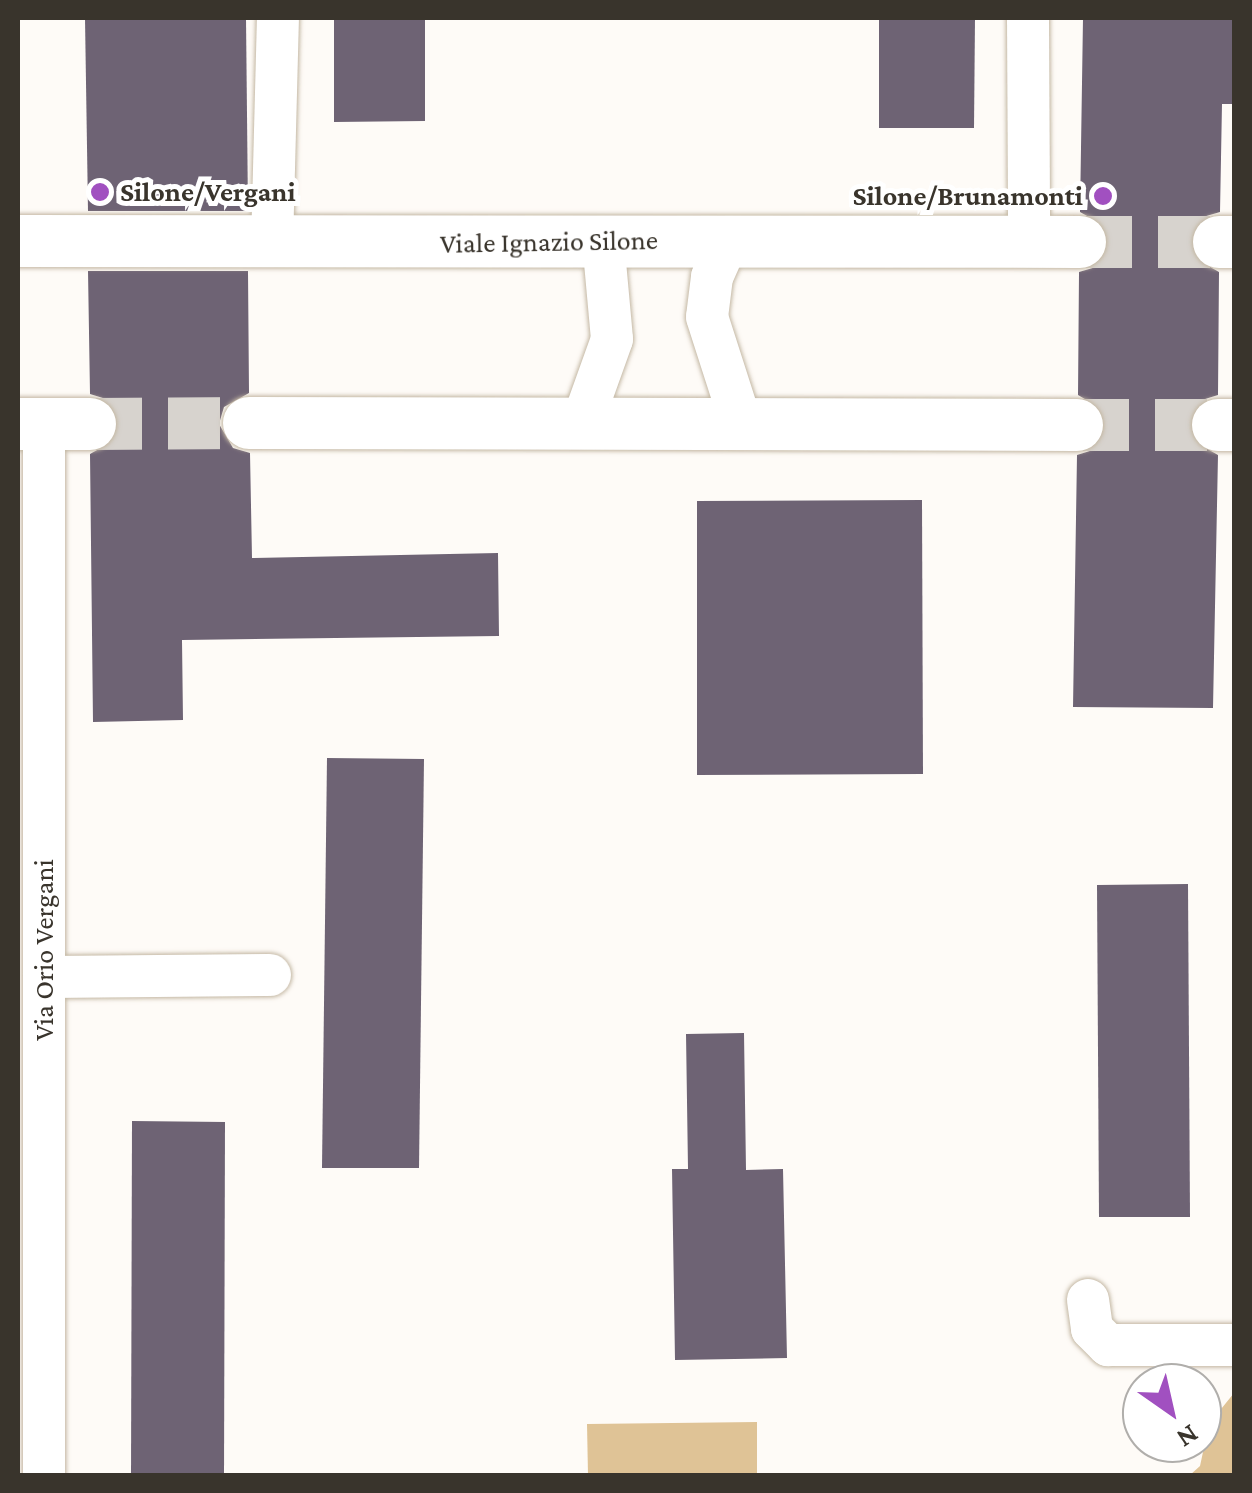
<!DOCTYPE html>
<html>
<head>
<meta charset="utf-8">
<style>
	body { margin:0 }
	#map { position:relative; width:1252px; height:1493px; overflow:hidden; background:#fefbf7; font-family:"Crimson Pro",serif }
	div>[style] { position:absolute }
	.green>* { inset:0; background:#dfc396 }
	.building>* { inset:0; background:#6e6374 }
	.tertiary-tunnel>* { height:52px; margin-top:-26px; transform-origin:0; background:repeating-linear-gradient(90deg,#d7d3ce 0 52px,transparent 0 78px) }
	.roads { filter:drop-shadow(0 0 2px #c4b8a4) drop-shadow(0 0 2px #c4b8a4) }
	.minor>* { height:42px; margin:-21px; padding:0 21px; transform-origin:21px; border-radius:21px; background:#fff }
	.tertiary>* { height:52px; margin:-26px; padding:0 26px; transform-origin:26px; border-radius:26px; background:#fff }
	.dots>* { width:28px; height:28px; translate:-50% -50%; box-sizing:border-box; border:5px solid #fff; border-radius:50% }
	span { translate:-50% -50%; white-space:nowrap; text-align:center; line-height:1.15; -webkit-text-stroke:10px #fff; paint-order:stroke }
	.poi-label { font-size:28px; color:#39342c; font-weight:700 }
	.left { translate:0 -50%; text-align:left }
	.right { translate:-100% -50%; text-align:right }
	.street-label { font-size:28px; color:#39342c }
	.frame { position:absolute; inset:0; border:20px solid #39342c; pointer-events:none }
	.north { position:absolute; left:1122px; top:1363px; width:100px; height:100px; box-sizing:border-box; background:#fff; border:2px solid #b0aeab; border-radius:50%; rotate:146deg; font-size:28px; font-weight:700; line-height:40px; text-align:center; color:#39342c }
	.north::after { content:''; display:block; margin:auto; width:35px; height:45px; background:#a150c0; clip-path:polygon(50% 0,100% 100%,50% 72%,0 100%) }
</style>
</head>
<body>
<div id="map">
	<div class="green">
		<div style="clip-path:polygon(1234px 1393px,1234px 1475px,1190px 1475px,1200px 1466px,1209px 1424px)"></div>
		<div style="clip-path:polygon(757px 1422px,757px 1475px,588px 1475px,587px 1424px)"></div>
	</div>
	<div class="building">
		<div style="clip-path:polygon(85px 18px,246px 18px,248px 211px,88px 211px)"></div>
		<div style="clip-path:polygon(334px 18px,425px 18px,425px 121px,334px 122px)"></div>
		<div style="clip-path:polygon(879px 18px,975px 18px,974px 128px,879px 128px)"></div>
		<div style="clip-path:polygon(1083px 18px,1234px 18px,1234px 104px,1222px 104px,1220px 212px,1203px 217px,1189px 241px,1194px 258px,1219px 272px,1218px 395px,1202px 400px,1188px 424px,1193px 441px,1218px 455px,1213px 708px,1073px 707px,1077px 455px,1093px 450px,1107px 426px,1102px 409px,1078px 395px,1079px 272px,1096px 267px,1110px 243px,1105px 226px,1080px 212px)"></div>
		<div style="clip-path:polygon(88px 271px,248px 271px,249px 393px,224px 407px,219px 424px,233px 448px,250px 453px,252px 558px,498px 553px,499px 636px,182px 640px,183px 720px,93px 722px,90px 454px,115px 440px,120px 423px,106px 399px,90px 394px)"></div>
		<div style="clip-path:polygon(922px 500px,923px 774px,697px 775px,697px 501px)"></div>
		<div style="clip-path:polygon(327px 758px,424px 759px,419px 1168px,322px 1168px)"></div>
		<div style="clip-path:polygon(1188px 884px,1190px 1217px,1099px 1217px,1097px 885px)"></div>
		<div style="clip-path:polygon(744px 1033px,746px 1170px,783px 1169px,787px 1358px,675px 1360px,672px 1169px,688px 1169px,686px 1034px)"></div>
		<div style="clip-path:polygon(132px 1121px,225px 1122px,224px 1476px,131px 1476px)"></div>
	</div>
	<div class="tertiary-tunnel">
		<div style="left:1080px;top:242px;width:139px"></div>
		<div style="left:90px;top:424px;width:159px;rotate:-0.4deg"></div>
		<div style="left:1077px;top:425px;width:141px"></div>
	</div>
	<div class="roads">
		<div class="minor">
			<div style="left:1028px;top:18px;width:223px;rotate:89.7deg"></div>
			<div style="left:728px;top:241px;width:39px;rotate:114deg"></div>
			<div style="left:712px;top:277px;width:40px;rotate:97.1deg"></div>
			<div style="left:707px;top:317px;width:111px;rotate:72.2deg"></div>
			<div style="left:272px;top:245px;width:227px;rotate:-88.5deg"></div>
			<div style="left:582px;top:423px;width:89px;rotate:-70.3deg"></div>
			<div style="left:612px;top:339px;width:98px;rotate:-95.2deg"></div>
			<div style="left:44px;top:977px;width:226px;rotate:-0.5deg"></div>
			<div style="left:1088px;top:1300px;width:29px;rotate:82deg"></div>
			<div style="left:1092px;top:1329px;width:23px;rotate:45deg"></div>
			<div style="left:1108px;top:1345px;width:126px"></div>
			<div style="left:44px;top:1476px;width:1052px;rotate:-90deg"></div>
		</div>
		<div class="tertiary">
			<div style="left:18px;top:241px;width:1062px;rotate:0.05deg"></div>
			<div style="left:1219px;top:242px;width:15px"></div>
			<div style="left:249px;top:423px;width:828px;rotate:0.14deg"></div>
			<div style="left:18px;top:424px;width:72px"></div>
			<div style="left:1218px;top:425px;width:16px"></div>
		</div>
	</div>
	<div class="dots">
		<div style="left:100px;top:192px;background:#a150c0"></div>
		<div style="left:1103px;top:196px;background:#a150c0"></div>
	</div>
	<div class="poi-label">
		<span class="left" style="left:120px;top:192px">Silone/Vergani</span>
		<span class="right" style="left:1083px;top:196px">Silone/Brunamonti</span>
	</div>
	<div class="street-label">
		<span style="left:549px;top:242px;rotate:-1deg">Viale Ignazio Silone</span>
		<span style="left:44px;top:950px;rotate:-90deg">Via Orio Vergani</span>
	</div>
	<div class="frame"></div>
	<div class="north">N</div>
</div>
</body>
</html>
